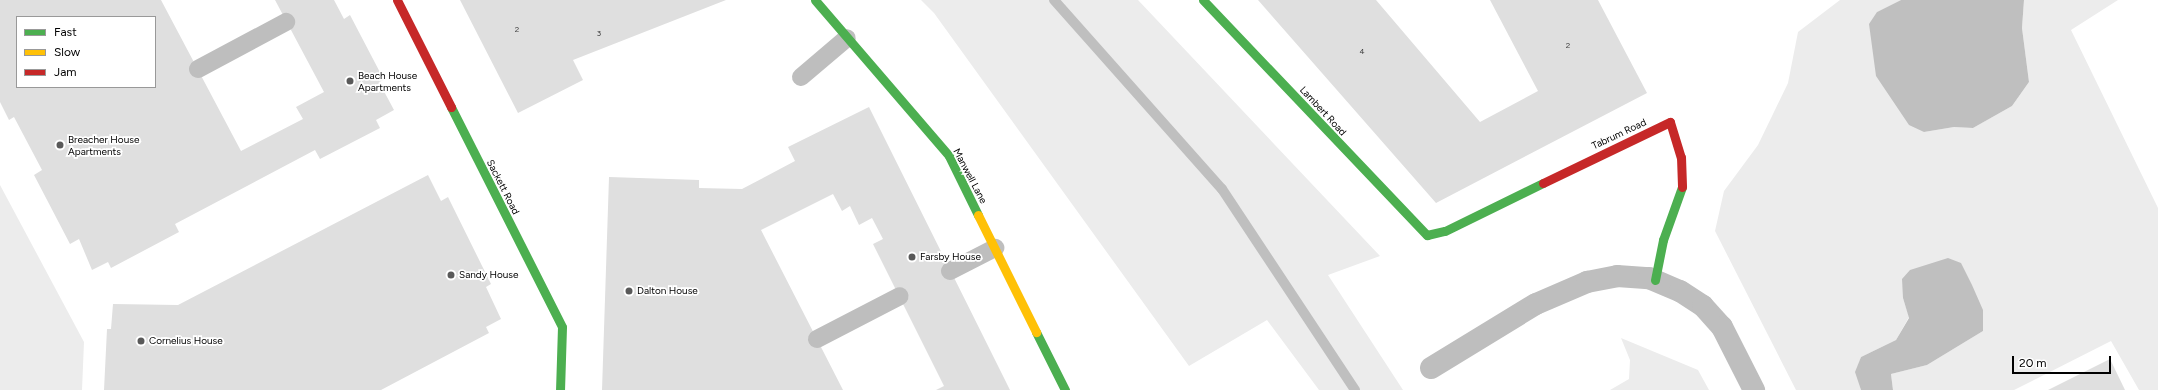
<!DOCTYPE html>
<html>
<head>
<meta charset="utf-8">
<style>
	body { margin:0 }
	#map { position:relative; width:2158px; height:390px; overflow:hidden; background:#fff; font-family:Figtree,sans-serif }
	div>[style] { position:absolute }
	.green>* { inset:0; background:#ececec }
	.water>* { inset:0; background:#bfbfbf }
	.stream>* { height:10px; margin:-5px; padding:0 5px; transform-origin:5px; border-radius:5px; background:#bfbfbf }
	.building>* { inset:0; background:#dfdfdf }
	.lane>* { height:18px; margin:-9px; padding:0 9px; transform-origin:9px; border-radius:9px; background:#bebebe }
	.street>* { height:22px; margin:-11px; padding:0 11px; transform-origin:11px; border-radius:11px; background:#bebebe }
	.fast>* { height:9px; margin:-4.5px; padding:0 4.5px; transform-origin:4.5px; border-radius:4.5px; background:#4caf50 }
	.slow>* { height:9px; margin:-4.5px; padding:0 4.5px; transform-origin:4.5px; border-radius:4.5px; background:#ffc107 }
	.jam>* { height:9px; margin:-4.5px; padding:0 4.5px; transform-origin:4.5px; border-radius:4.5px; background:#c62828 }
	.dots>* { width:11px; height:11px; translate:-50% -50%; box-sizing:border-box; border:2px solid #fff; border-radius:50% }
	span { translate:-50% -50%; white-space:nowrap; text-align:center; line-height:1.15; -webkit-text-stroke:3.5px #fff; paint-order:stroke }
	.number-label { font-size:8px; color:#383838 }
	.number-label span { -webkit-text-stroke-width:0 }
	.poi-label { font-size:10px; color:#000 }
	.left { translate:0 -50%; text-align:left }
	.street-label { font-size:10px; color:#000 }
	.legend { position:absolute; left:16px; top:16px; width:140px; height:72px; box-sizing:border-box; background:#fff; border:1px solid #999; margin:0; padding:5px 7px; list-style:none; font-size:12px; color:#000 }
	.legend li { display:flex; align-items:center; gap:8px; height:20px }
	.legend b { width:20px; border:1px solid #999 }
	.scale { position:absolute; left:2012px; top:356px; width:99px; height:18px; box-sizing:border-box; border:2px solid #000; border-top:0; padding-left:5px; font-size:12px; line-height:14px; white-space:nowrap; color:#000; -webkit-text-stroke:3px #fff; paint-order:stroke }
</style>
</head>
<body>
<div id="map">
	<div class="green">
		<div style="clip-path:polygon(921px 0,1138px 0,1380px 256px,1328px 275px,1403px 390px,1319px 390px,1267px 320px,1189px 366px,934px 13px)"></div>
		<div style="clip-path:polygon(1840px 0,1901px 0,1877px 12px,1924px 132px,1954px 127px,1973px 128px,2012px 106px,2029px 82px,2022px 28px,2024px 0,2118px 0,2071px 30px,2158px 208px,2158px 390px,2139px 390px,2111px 341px,2014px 390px,1893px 390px,1891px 374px,1927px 365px,1983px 331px,1903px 298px,1909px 317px,1896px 340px,1861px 357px,1856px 372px,1861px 390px,1796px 390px,1715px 231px,1724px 191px,1758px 145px,1788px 83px,1798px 32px)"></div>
		<div style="clip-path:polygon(0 185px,84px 342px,82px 390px,0 390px)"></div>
		<div style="clip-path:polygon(1621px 338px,1698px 370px,1709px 390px,1610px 390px,1629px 379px,1630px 360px)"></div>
	</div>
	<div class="water">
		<div style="clip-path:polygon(1901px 0,2024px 0,2022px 28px,2029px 82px,2012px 106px,1973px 128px,1954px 127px,1924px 132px,1909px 125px,1876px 76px,1869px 24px,1877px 12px)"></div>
		<div style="clip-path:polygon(1948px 258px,1961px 263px,1972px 285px,1983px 310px,1983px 331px,1927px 365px,1891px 374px,1893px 390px,1861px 390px,1855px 372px,1861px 357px,1896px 340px,1909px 318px,1903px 298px,1902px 279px,1910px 270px)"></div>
	</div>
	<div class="stream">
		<div style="left:1054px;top:0;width:253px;rotate:48.4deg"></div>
		<div style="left:1222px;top:189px;width:241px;rotate:56.5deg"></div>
	</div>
	<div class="building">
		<div style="clip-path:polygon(evenodd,0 0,161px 0,241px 151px,303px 119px,296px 107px,324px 92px,275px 0,334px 0,344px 19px,350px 15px,384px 80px,379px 82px,394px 110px,376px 120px,380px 128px,320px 159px,315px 150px,175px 224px,179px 232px,111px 268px,108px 262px,92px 270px,79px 239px,70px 244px,34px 175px,42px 170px,14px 117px,9px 120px,0 102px,0 0,17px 17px,155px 17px,155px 87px,17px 87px,17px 17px)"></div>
		<div style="clip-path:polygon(460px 0,726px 0,573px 60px,583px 80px,518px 113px)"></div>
		<div style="clip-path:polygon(1258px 0,1376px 0,1480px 122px,1538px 91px,1490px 0,1598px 0,1647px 93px,1436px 203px)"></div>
		<div style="clip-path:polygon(869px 107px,1010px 390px,936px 390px,944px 386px,873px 244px,883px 239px,872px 218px,859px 225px,850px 206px,842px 211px,833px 194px,761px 230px,843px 390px,602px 390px,609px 177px,699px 180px,699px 188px,742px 189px,795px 161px,788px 147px)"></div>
		<div style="clip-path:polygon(428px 175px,441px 201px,448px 197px,491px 284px,486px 287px,501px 319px,486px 327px,489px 333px,381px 390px,104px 390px,107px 329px,111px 329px,113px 304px,178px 305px)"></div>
		<div style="clip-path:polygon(2110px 359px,2125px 390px,2048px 390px)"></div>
	</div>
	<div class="lane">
		<div style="left:198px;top:69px;width:100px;rotate:-28.1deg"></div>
		<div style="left:801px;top:77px;width:60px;rotate:-40.3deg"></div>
		<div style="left:950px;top:271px;width:51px;rotate:-27.1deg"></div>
		<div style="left:817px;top:339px;width:93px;rotate:-27.4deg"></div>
	</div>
	<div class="street">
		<div style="left:1431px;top:368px;width:123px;rotate:-31.4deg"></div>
		<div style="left:1536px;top:304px;width:56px;rotate:-23.3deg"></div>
		<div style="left:1587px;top:282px;width:31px;rotate:-11deg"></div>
		<div style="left:1617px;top:276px;width:32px;rotate:4deg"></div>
		<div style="left:1649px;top:278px;width:34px;rotate:23deg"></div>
		<div style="left:1680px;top:291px;width:27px;rotate:33deg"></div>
		<div style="left:1703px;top:306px;width:28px;rotate:48deg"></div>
		<div style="left:1722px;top:327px;width:71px;rotate:63.1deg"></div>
	</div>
	<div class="fast">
		<div style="left:815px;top:0;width:206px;rotate:49.3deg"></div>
		<div style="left:949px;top:156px;width:66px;rotate:63.8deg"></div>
		<div style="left:1203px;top:0;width:325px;rotate:46.4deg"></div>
		<div style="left:1427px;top:235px;width:18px;rotate:-13deg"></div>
		<div style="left:1445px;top:231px;width:109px;rotate:-26.1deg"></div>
		<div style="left:451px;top:107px;width:246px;rotate:63.2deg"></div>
		<div style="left:562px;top:327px;width:63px;rotate:91.8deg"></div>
		<div style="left:1655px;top:280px;width:41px;rotate:-78.7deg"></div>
		<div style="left:1663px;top:240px;width:56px;rotate:-70.3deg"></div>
		<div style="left:1036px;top:332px;width:65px;rotate:63.4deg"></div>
	</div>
	<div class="slow">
		<div style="left:978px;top:215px;width:131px;rotate:63.6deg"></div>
	</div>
	<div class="jam">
		<div style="left:397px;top:0;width:120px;rotate:63.2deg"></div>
		<div style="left:1543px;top:183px;width:141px;rotate:-25.7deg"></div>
		<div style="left:1670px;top:122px;width:37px;rotate:73deg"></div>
		<div style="left:1681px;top:157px;width:30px;rotate:88deg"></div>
	</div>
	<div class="dots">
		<div style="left:350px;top:81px;background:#595959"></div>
		<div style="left:60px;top:145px;background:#595959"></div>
		<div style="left:912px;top:257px;background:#595959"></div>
		<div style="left:451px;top:275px;background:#595959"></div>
		<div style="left:629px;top:291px;background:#595959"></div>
		<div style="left:141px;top:341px;background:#595959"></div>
	</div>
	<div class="number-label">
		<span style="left:517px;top:30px">2</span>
		<span style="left:599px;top:34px">3</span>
		<span style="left:1568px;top:46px">2</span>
		<span style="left:1362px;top:52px">4</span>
	</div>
	<div class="poi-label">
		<span class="left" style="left:358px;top:81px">Beach House<br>Apartments</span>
		<span class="left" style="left:68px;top:145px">Breacher House<br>Apartments</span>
		<span class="left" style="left:920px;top:257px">Farsby House</span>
		<span class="left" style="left:459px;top:275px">Sandy House</span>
		<span class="left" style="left:637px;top:291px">Dalton House</span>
		<span class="left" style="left:149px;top:341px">Cornelius House</span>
	</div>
	<div class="street-label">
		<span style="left:1323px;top:111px;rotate:47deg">Lambert Road</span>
		<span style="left:1619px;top:134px;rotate:-25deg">Tabrum Road</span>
		<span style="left:970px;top:176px;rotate:62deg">Manwell Lane</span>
		<span style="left:503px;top:187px;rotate:63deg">Sackett Road</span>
	</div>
	<ul class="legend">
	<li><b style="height:5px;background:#4caf50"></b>Fast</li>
	<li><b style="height:5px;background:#ffc107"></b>Slow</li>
	<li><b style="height:5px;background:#c62828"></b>Jam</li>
	</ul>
	<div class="scale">20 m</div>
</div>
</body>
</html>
